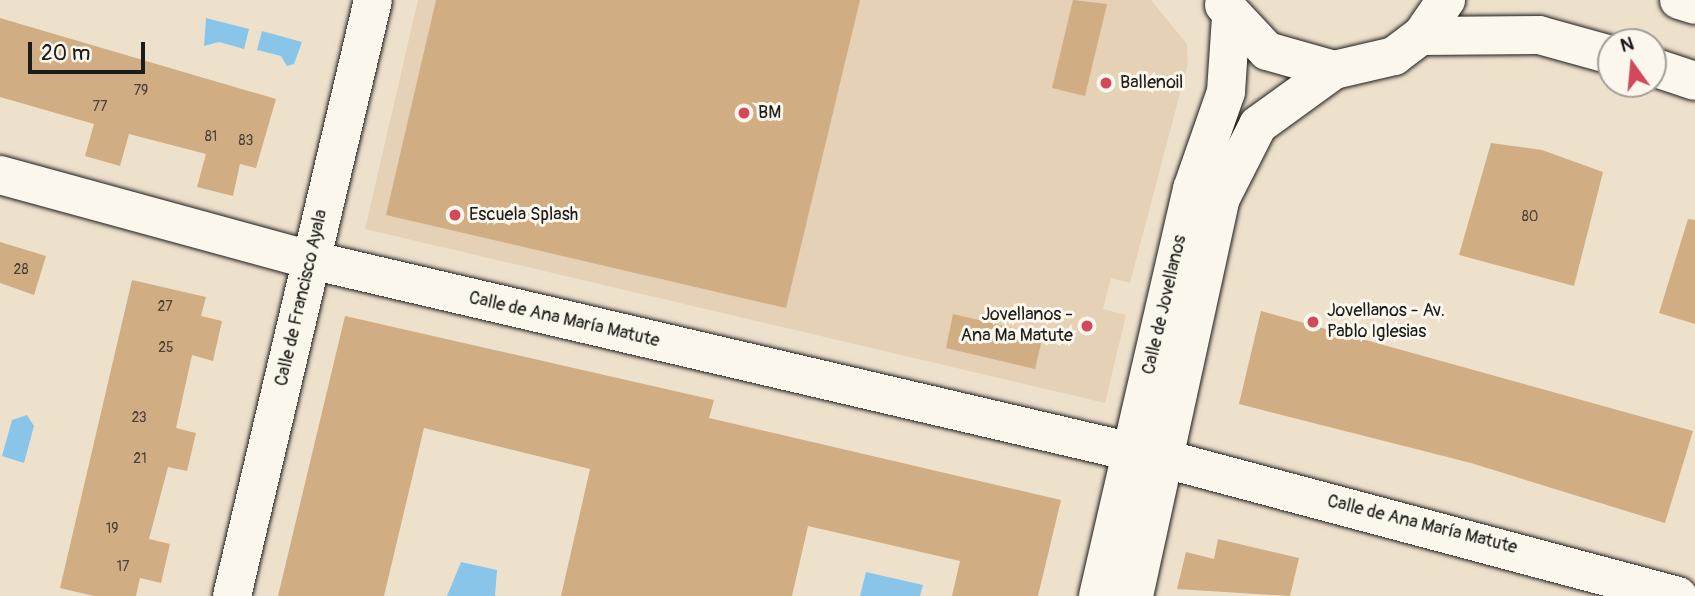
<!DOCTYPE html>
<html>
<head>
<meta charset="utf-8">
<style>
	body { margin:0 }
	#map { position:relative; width:1695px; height:596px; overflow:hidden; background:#eee1cc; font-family:Pangolin,sans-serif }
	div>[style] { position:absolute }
	.built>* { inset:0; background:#e5d1b6 }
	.water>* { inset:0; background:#89c5e9 }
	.building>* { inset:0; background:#d0ad82 }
	.roads { filter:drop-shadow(0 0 2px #1c1c1c) drop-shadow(0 0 2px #1c1c1c) }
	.minor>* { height:38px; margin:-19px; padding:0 19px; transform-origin:19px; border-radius:19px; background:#fbf7ec }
	.dots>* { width:19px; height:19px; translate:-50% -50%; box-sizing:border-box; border:4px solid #fbf7ec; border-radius:50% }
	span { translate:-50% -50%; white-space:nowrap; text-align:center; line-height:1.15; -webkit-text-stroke:6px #fbf7ec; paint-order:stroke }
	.number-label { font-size:14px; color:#494036 }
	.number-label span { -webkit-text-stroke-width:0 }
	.poi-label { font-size:18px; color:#1c1c1c }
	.left { translate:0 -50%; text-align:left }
	.right { translate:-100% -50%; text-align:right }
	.street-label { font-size:18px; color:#1c1c1c }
	.north { position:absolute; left:1597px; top:28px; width:70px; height:70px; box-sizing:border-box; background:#fbf7ec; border:2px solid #a29f99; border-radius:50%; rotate:345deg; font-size:19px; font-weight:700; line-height:28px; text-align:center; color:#1c1c1c }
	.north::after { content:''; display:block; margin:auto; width:24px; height:32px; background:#d1495b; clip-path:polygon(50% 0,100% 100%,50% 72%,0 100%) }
	.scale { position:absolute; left:28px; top:42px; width:117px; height:32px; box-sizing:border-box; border:4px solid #1c1c1c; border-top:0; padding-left:9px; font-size:21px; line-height:24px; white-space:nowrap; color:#1c1c1c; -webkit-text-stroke:5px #fbf7ec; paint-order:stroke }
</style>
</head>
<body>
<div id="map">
	<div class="built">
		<div style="clip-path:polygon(418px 0,1151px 0,1187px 44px,1188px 63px,1130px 283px,1111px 278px,1103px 309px,1126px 315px,1105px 403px,365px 229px)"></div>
	</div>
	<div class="water">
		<div style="clip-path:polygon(206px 18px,249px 29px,244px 49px,219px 42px,204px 46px)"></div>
		<div style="clip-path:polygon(262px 31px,302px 42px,294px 64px,287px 66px,281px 56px,257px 50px)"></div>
		<div style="clip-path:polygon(27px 415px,34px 426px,24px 463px,2px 456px,12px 420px)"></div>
		<div style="clip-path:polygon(461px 562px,497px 570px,495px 596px,447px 596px)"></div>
		<div style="clip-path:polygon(866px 572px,923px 585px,920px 596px,860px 596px)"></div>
	</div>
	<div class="building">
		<div style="clip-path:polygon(436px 0,860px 0,786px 308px,386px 215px)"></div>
		<div style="clip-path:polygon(1073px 0,1107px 4px,1085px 96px,1052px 88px)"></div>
		<div style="clip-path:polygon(0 18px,276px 99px,256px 168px,240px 164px,233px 196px,197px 187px,206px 154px,129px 134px,120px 166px,85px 156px,94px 124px,0 97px)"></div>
		<div style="clip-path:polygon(1491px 143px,1542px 150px,1603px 172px,1574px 286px,1459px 255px)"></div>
		<div style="clip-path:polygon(1688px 219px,1695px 220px,1695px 324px,1659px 313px)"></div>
		<div style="clip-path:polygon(0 242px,46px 256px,34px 295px,0 283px)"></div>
		<div style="clip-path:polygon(132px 280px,206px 297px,201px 316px,222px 321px,213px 361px,192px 355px,176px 428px,196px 433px,187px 471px,168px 467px,149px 539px,170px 544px,161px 583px,140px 578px,136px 596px,94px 596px,60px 588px)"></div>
		<div style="clip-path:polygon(1261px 311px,1693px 431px,1665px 523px,1471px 463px,1239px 404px)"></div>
		<div style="clip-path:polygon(953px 314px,1043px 335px,1035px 369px,946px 348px)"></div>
		<div style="clip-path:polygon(345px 316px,714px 400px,709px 418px,1061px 500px,1038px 596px,952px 596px,960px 561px,808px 526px,792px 596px,561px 596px,590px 469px,424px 428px,384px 596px,278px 596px)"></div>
		<div style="clip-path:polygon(1218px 539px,1299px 558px,1290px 596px,1177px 589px,1186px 552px,1214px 559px)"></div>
	</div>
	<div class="roads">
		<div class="minor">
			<div style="left:1679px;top:0;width:17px;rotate:17deg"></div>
			<div style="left:1224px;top:5px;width:63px;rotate:46.9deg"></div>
			<div style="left:1267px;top:51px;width:70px;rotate:15.8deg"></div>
			<div style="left:1334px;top:70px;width:62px;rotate:-13.1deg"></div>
			<div style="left:1394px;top:56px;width:34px;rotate:-37deg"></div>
			<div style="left:1421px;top:36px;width:44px;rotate:-55.2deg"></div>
			<div style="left:1421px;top:36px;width:118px;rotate:-0.5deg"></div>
			<div style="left:1539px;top:35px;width:75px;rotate:15.5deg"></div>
			<div style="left:1653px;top:67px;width:44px;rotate:18.4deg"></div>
			<div style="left:0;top:175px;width:322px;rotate:15.3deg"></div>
			<div style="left:311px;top:260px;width:843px;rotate:13.16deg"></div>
			<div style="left:1165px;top:459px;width:531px;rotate:14.95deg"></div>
			<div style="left:232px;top:596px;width:612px;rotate:-76.69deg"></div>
			<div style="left:1098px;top:596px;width:418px;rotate:-77deg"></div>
			<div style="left:1192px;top:189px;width:103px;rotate:-70.7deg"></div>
			<div style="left:1226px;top:92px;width:76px;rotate:-86.2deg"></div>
			<div style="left:1134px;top:596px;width:407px;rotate:-77.7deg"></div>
			<div style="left:1221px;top:198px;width:82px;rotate:-63.1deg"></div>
			<div style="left:1258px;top:125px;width:94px;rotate:-35.9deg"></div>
		</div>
	</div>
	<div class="dots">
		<div style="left:1106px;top:83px;background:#d1495b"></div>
		<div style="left:744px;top:113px;background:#d1495b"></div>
		<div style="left:455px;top:215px;background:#d1495b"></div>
		<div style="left:1313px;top:322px;background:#d1495b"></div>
		<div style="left:1087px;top:326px;background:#d1495b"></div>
	</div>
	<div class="number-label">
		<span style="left:141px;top:91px">79</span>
		<span style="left:100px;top:107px">77</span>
		<span style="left:211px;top:137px">81</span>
		<span style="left:246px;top:141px">83</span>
		<span style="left:1530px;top:217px">80</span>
		<span style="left:21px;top:270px">28</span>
		<span style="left:165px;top:307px">27</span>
		<span style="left:166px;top:348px">25</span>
		<span style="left:139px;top:418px">23</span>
		<span style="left:140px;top:459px">21</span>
		<span style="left:112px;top:529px">19</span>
		<span style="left:123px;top:567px">17</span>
	</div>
	<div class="poi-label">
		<span class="left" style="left:1120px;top:83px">Ballenoil</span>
		<span class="left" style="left:758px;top:113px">BM</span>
		<span class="left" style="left:469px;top:215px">Escuela Splash</span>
		<span class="left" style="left:1327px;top:322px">Jovellanos - Av.<br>Pablo Iglesias</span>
		<span class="right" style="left:1073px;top:326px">Jovellanos -<br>Ana Mª Matute</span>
	</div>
	<div class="street-label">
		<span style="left:302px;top:298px;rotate:-77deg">Calle de Francisco Ayala</span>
		<span style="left:1165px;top:305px;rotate:-77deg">Calle de Jovellanos</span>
		<span style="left:564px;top:320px;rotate:13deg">Calle de Ana María Matute</span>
		<span style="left:1422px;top:525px;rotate:14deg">Calle de Ana María Matute</span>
	</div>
	<div class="north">N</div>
	<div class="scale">20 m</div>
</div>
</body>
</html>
